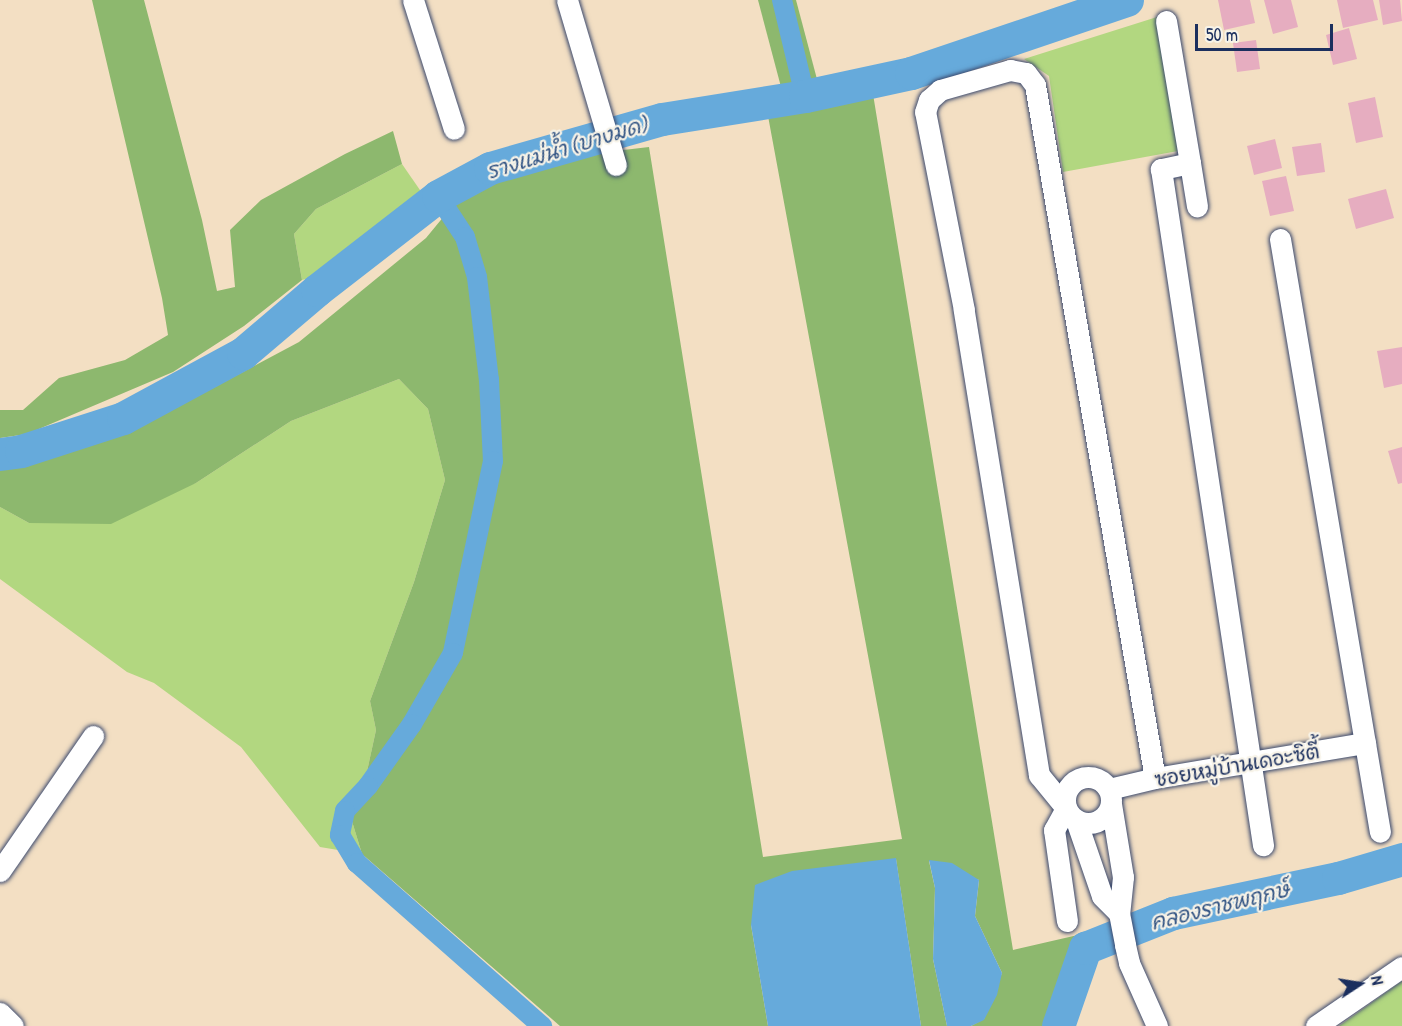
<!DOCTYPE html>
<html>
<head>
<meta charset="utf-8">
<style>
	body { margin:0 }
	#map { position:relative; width:1402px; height:1026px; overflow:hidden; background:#f3dfc3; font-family:"Patrick Hand","Playpen Sans Thai",sans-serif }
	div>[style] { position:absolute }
	.green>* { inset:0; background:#b2d780 }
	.forest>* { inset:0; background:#8db86e }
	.water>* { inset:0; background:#66aadb }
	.canal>* { height:20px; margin:-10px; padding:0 10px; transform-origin:10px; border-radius:10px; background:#66aadb }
	.river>* { height:33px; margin:-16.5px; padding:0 16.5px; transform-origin:16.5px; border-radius:16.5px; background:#66aadb }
	.building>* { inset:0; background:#e6adc0 }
	.roads { filter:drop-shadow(0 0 2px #3b496d) drop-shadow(0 0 2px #3b496d) }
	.minor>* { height:21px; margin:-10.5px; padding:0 10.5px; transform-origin:10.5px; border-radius:10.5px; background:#fff }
	.minor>.ring { margin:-10.5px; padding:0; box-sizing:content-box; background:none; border:21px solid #fff; border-radius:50% }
	span { translate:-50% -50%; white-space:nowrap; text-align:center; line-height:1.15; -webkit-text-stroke:4.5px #f7f3e8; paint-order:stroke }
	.street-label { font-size:20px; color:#1b2f5e }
	.water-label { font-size:21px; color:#325484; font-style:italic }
	.north { position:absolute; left:1330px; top:954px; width:60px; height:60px; -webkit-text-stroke:4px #f7f3e8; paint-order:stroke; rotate:78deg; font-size:16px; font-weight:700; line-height:24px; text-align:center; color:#1b2f5e }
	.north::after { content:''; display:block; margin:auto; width:21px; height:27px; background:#1b2f5e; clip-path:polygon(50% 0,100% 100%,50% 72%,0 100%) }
	.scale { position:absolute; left:1195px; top:24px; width:138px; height:27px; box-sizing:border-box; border:3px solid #1b2f5e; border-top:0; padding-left:8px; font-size:18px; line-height:21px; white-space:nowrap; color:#1b2f5e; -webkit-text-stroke:4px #f7f3e8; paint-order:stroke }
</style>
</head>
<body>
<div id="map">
	<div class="green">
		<div style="clip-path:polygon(1157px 17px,1178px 151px,1063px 172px,1049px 76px,1024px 59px)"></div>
		<div style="clip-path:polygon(402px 164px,422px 193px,324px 274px,302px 280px,294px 234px,316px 209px)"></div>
		<div style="clip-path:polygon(399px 379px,428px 409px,445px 480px,414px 582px,370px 701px,376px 730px,366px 776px,351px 818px,362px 854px,320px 847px,241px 747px,154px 683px,127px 672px,0 579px,0 507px,29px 523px,196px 483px,291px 421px)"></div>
		<div style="clip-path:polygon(1402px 981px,1402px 1026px,1339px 1026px)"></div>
	</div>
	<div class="forest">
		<div style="clip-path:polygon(92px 0,144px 0,202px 220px,217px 291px,235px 287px,230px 230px,261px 200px,345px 154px,393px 131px,402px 164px,316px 209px,294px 234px,302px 280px,244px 326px,173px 372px,27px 434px,0 438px,0 410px,23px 410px,59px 378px,125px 360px,168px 335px,162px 298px)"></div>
		<div style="clip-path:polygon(758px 0,796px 0,818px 83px,781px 87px)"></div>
		<div style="clip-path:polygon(873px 94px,1013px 950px,1104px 929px,1096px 958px,1056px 1026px,971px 1026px,984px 1019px,1002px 973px,975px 916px,979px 880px,929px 861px,935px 888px,933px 959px,947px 1026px,921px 1026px,896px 859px,751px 925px,768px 1026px,560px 1026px,362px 854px,351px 818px,366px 776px,376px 730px,370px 701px,414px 582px,445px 480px,428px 409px,399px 379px,291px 421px,196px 483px,111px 524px,29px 523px,0 507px,0 465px,130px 432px,299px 342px,426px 238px,454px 204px,511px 175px,598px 153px,649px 147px,763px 857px,902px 839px,768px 116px)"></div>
	</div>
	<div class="water">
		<div style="clip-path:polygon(896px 858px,921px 1026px,768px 1026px,751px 925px,755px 885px,792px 871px)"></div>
		<div style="clip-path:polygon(929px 860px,952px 863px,979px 880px,975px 916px,1002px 973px,997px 995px,984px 1020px,971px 1026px,947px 1026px,933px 959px,935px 888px)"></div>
	</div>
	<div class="canal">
		<div style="left:782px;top:0;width:99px;rotate:76.5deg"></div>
		<div style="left:438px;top:196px;width:49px;rotate:56.6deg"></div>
		<div style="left:465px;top:237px;width:42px;rotate:73.3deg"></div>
		<div style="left:477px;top:277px;width:104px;rotate:83.4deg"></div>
		<div style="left:489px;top:380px;width:81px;rotate:87.2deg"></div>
		<div style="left:493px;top:461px;width:196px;rotate:101.8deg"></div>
		<div style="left:453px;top:653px;width:82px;rotate:120deg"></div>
		<div style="left:412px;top:724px;width:76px;rotate:125.4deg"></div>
		<div style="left:368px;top:786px;width:34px;rotate:133deg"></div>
		<div style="left:345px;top:811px;width:25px;rotate:102deg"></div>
		<div style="left:340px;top:835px;width:33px;rotate:59deg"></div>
		<div style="left:357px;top:863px;width:247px;rotate:41.4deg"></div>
	</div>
	<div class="river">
		<div style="left:0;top:454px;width:21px;rotate:-8deg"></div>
		<div style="left:21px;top:451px;width:107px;rotate:-17.9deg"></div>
		<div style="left:123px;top:418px;width:136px;rotate:-28.4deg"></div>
		<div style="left:243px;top:353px;width:97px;rotate:-40.4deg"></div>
		<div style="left:317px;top:290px;width:153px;rotate:-37.8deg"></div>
		<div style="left:438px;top:196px;width:59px;rotate:-28.3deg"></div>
		<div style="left:490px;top:168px;width:179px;rotate:-15.9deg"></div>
		<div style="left:662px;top:119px;width:145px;rotate:-9.1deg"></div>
		<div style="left:805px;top:96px;width:108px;rotate:-12.2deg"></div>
		<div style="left:911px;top:73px;width:228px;rotate:-18.7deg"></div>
		<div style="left:1058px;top:1026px;width:83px;rotate:-70.9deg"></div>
		<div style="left:1085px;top:948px;width:95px;rotate:-21.7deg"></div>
		<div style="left:1173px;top:913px;width:169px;rotate:-12deg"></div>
		<div style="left:1338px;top:878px;width:67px;rotate:-16.5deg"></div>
	</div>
	<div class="building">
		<div style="clip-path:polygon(1218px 0,1250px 0,1255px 23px,1224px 30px)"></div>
		<div style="clip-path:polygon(1264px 0,1291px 0,1298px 27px,1273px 34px)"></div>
		<div style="clip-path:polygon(1337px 0,1373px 0,1378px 20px,1343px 28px)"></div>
		<div style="clip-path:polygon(1379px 0,1400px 0,1402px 21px,1383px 25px)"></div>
		<div style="clip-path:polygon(1349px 28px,1357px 59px,1333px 65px,1326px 35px)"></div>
		<div style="clip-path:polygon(1256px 40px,1260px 69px,1237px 72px,1233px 43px)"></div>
		<div style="clip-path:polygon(1375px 97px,1383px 137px,1356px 143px,1348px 103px)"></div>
		<div style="clip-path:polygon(1275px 139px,1282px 168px,1254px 175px,1247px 146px)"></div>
		<div style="clip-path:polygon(1321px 143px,1325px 172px,1297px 176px,1292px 147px)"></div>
		<div style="clip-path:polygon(1286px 176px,1294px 211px,1270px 216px,1262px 181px)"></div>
		<div style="clip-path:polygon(1386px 189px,1394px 218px,1356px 229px,1348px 199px)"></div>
		<div style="clip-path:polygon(1402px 347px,1402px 384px,1384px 388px,1377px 351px)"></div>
		<div style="clip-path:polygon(1402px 447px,1402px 483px,1398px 484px,1388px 451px)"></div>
	</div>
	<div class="roads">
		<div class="minor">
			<div style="left:413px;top:0;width:135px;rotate:72.4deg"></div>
			<div style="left:567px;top:0;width:172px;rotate:73.5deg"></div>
			<div style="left:1166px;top:21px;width:144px;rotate:80.4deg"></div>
			<div style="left:1190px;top:163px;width:30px;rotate:168deg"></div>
			<div style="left:1161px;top:169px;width:684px;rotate:81.42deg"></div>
			<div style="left:1190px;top:163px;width:44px;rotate:80.8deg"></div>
			<div style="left:1280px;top:239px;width:601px;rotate:80.43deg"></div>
			<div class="ring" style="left:1065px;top:777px;width:25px;height:25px"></div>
			<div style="left:1109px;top:789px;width:47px;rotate:-13.4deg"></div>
			<div style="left:1155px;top:778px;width:213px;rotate:-9.5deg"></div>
			<div style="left:1111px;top:804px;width:74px;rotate:80.7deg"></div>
			<div style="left:1123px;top:877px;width:36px;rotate:96deg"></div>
			<div style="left:1119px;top:913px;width:33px;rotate:79deg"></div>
			<div style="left:1125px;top:945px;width:18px;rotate:77deg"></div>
			<div style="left:1129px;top:963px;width:69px;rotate:66deg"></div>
			<div style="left:1076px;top:820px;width:80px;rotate:71.1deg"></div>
			<div style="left:1102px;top:896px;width:24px;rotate:45deg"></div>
			<div style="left:0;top:871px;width:164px;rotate:-55.4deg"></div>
			<div style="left:1067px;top:921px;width:92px;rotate:-98.1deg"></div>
			<div style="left:1054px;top:830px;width:25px;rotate:-61deg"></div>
			<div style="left:1066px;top:808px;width:43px;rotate:-129.3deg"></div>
			<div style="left:1039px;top:775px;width:471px;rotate:-99.2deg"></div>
			<div style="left:964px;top:310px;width:202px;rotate:-101.1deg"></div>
			<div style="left:925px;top:112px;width:13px;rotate:-72deg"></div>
			<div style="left:929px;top:100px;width:15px;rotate:-42deg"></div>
			<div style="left:940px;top:90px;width:73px;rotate:-15.9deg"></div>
			<div style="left:1010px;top:70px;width:16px;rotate:11deg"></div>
			<div style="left:1026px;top:73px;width:15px;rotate:53deg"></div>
			<div style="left:1035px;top:85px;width:703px;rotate:80.18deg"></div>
			<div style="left:0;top:1013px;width:18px;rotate:45deg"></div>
			<div style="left:1316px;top:1026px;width:104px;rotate:-34.5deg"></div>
		</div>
	</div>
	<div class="street-label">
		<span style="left:1237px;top:765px;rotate:-10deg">ซอยหมู่บ้านเดอะซิตี้</span>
	</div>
	<div class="water-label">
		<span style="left:567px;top:148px;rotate:-17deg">รางแม่น้ำ (บางมด)</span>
		<span style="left:1220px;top:906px;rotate:-14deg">คลองราชพฤกษ์</span>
	</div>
	<div class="north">N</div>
	<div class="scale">50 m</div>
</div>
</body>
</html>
